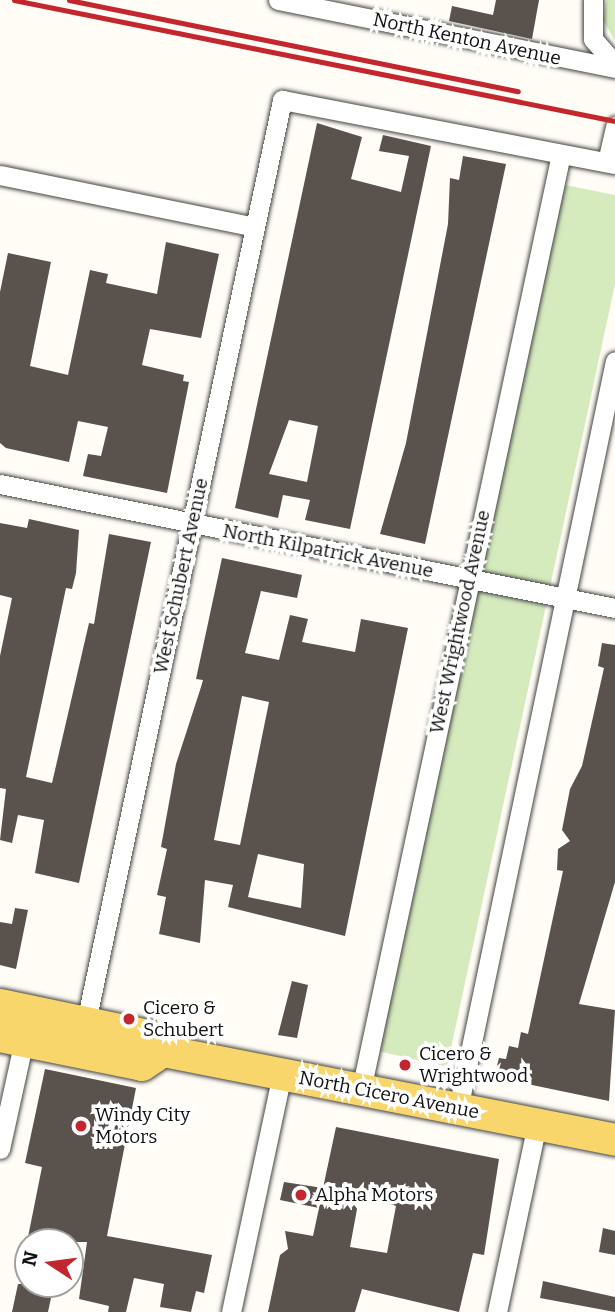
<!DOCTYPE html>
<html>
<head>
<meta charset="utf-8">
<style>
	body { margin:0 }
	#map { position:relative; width:615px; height:1312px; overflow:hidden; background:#fffdf5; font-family:Bitter,serif }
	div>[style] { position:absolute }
	.green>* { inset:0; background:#d5ebbd }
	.building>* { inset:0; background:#5a524d }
	.roads { filter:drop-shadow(0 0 2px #444) drop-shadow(0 0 2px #444) }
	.minor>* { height:19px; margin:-9.5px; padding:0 9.5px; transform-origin:9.5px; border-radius:9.5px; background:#fff }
	.primary>* { height:32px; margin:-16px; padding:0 16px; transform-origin:16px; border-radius:16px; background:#f9d66b }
	.rail>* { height:5px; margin:-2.5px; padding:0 2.5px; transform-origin:2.5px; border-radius:2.5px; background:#c4262e }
	.dots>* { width:19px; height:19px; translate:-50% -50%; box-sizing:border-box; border:4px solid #fff; border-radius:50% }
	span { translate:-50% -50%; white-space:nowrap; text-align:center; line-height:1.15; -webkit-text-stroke:7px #fff; paint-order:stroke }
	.street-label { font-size:19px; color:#111 }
	.poi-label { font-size:19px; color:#111 }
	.left { translate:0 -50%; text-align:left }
	.north { position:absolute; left:14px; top:1228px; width:70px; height:70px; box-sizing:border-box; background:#fff; border:2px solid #a0a0a0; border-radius:50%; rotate:283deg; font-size:19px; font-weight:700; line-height:28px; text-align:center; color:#111 }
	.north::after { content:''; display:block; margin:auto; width:24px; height:32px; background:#c4262e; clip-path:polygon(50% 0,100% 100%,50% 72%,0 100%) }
</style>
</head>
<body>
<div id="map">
	<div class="green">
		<div style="clip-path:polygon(607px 0,615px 0,615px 41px,603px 20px)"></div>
		<div style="clip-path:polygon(565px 185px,615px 195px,615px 284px,447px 1067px,378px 1051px)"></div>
	</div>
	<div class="building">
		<div style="clip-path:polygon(496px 0,539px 0,532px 39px,449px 21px,452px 6px,493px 15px)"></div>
		<div style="clip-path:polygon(evenodd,317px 123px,362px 137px,351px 179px,401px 192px,409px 156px,379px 151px,383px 135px,431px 146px,350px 529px,305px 520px,310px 500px,283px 495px,278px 518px,235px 508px,317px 123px,289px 420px,318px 426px,307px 482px,269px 474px,289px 420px)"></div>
		<div style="clip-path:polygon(463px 156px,506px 164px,425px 544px,380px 534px,406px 443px,448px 224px,450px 178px,459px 180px)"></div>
		<div style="clip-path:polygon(166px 242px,219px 254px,201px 338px,150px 329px,142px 365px,184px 375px,183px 381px,189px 382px,167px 493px,83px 476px,88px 454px,101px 456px,108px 427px,78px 421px,69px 462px,6px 448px,0 443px,0 292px,8px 253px,51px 262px,30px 366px,68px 375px,90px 270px,108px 274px,106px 283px,157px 294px)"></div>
		<div style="clip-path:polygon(29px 519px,79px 530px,76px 573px,72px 589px,66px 588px,26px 777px,52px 783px,89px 623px,94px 624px,109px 534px,151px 542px,79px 883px,35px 873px,44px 820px,18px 815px,12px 843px,0 840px,6px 789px,0 788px,0 656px,12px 598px,0 595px,0 523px,27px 528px)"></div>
		<div style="clip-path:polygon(evenodd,222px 558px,302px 575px,297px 598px,261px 591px,245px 653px,279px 660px,290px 615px,308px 619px,302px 642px,355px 652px,361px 619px,408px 628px,345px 936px,228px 907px,233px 885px,205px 880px,200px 943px,159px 934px,166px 897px,157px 895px,167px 849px,161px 847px,176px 764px,201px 687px,203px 680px,196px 679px,222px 558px,242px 696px,269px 702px,240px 845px,214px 840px,242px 696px,222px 558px,258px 854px,304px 864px,301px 908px,248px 897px,258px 854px)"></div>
		<div style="clip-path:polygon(602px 643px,615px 645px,615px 882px,579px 1004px,615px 1010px,609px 1101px,494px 1077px,499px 1058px,506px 1059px,509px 1046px,518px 1048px,521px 1032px,528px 1034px,563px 871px,557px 870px,558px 849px,570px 841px,562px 830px,570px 789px,582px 766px,604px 668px,598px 666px)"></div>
		<div style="clip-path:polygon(15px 908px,28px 910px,16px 969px,0 965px,0 922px,12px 924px)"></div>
		<div style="clip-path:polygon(292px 981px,308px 985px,297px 1038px,278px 1035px)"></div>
		<div style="clip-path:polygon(45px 1069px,136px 1088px,107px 1236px,212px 1255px,204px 1293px,196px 1291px,191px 1312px,160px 1307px,164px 1284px,134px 1278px,126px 1312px,108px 1312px,109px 1306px,79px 1299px,87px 1242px,27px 1242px,42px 1167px,25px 1163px)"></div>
		<div style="clip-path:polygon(evenodd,336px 1127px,499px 1159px,484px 1255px,473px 1253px,459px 1312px,362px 1289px,355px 1312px,268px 1312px,280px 1255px,288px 1249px,285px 1231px,313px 1236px,319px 1208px,280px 1200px,284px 1182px,323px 1188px,336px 1127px,360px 1193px,396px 1206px,387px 1253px,350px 1247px,360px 1193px)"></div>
		<div style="clip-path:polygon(603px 1228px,615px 1231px,615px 1255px,599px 1252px)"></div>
		<div style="clip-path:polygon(543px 1281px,615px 1297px,615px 1312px,540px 1298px)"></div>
		<div style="clip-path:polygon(18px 1284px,54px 1284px,48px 1312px,12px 1312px)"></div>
	</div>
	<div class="roads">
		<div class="minor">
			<div style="left:278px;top:0;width:344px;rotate:11.4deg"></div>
			<div style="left:593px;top:0;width:39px;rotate:90deg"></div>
			<div style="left:593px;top:39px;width:33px;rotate:49deg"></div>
			<div style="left:607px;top:162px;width:37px;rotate:-77deg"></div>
			<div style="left:0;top:175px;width:260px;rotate:11.5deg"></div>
			<div style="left:0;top:484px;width:627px;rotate:11.4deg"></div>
			<div style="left:84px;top:1031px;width:952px;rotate:-77.99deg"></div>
			<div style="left:282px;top:100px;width:339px;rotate:10.9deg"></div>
			<div style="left:361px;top:1090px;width:957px;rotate:-77.94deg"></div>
			<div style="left:458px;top:1109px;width:764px;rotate:-78.15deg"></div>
			<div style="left:0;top:1149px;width:121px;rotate:-77.6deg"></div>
			<div style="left:231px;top:1312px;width:243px;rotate:-77.9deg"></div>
			<div style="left:497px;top:1312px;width:192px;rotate:-78deg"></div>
		</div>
		<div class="primary">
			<div style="left:0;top:1005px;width:151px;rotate:11.8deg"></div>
			<div style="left:148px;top:1036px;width:21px;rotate:45deg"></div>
			<div style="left:163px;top:1051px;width:461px;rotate:11.1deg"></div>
			<div style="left:0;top:1036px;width:145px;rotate:11.5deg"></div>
			<div style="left:142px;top:1065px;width:25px;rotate:-34deg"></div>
		</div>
	</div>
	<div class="rail">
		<div style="left:14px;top:0;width:613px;rotate:11.38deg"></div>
		<div style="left:69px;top:0;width:458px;rotate:11.5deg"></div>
	</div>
	<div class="dots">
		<div style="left:129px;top:1019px;background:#c4262e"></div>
		<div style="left:405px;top:1065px;background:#c4262e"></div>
		<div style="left:81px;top:1126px;background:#c4262e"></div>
		<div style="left:301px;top:1195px;background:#c4262e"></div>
	</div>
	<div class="street-label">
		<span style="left:467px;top:39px;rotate:12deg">North Kenton Avenue</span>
		<span style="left:328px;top:551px;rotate:11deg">North Kilpatrick Avenue</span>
		<span style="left:181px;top:576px;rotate:-78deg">West Schubert Avenue</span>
		<span style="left:460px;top:622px;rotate:-78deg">West Wrightwood Avenue</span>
		<span style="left:389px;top:1095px;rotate:11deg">North Cicero Avenue</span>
	</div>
	<div class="poi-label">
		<span class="left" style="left:143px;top:1019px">Cicero &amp;<br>Schubert</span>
		<span class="left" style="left:419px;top:1065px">Cicero &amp;<br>Wrightwood</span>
		<span class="left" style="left:95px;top:1126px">Windy City<br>Motors</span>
		<span class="left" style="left:315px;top:1195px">Alpha Motors</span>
	</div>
	<div class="north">N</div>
</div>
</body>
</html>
